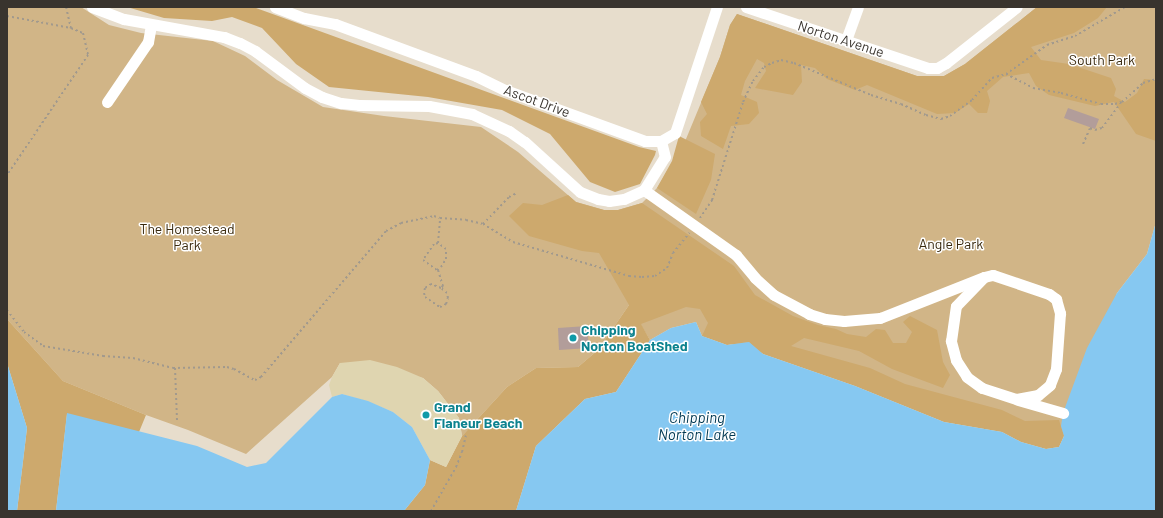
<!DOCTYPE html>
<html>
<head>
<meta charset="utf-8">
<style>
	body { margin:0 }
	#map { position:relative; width:1163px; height:518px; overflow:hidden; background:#e7ddcc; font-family:Barlow,sans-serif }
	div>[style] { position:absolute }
	.green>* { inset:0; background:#d1b587 }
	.forest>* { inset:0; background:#cda96d }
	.sand>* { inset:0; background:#dfd5b0 }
	.water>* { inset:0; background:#86c8f1 }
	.building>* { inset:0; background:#b29d9a }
	.path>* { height:2px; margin-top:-1px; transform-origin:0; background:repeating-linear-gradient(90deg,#a1998d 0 2px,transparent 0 5px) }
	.minor>* { height:11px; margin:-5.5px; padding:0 5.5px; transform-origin:5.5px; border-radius:5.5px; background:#fff }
	.dots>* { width:11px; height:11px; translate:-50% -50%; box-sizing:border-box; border:2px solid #fff; border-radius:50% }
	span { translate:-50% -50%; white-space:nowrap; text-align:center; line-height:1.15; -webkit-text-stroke:3px #fff; paint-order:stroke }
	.street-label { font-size:14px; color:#39342e }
	.park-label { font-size:14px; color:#39290e }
	.culture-label { font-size:14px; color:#0d838f; font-weight:700 }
	.left { translate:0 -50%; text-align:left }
	.water-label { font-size:15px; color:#003953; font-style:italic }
	.frame { position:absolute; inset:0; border:8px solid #39342e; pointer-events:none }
</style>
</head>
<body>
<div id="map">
	<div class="green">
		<div style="clip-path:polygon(7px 7px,81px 7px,109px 25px,141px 33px,213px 41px,245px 56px,277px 80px,323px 107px,384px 116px,481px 127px,518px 152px,576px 202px,604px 210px,618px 210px,642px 203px,657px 188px,686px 139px,720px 57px,730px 25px,737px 14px,917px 76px,944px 76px,965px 64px,1037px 7px,1156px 7px,1156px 222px,1147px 254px,1117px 293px,1064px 436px,702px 336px,696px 322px,671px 328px,650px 340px,629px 305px,598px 350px,578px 367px,536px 368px,507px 387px,462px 436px,459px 418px,438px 391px,423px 378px,340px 363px,332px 377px,246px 454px,188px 430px,146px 415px,63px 381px,7px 319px)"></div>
	</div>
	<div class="forest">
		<div style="clip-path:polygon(127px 7px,253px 7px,639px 147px,656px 151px,655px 155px,640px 184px,615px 192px,590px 182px,550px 134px,502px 110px,428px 97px,329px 87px,296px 64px,262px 28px,232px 17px,212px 21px,164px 18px)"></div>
		<div style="clip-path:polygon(1037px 7px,1107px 7px,1098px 18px,1074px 33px,1031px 47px,1041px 60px,1069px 64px,1111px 78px,1116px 89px,1114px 96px,1125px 102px,1137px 93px,1144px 79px,1156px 80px,1156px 141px,1136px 134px,1114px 102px,1095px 106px,1049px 95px,1036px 86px,1029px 73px,1003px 77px,987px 91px,990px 101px,987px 113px,978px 113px,969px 104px,955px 113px,937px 114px,867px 85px,855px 90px,827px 79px,815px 68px,801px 65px,802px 82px,793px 95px,755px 88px,766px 71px,764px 63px,757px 59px,745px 81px,741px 95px,757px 102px,759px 113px,749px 124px,731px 126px,723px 149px,701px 136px,700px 122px,707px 114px,701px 102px,720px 57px,730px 25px,737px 14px,917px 76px,944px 76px,965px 64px)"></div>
		<div style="clip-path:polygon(679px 136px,715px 154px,711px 180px,696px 214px,657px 188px,672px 161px)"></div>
		<div style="clip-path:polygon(568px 195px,576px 202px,604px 210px,618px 210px,642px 203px,734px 266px,755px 295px,793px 316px,818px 325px,836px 329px,847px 334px,866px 337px,876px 329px,885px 330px,893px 343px,906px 343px,912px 332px,903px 322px,910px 316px,937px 330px,943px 362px,950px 375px,943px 388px,892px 369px,859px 351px,804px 338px,791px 346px,870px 368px,905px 384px,1002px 410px,1025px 421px,1059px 420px,1064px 436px,1059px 447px,1046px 449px,1021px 442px,1002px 432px,944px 422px,855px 386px,763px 354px,749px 342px,727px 345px,702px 336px,708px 323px,700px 309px,686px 307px,641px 324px,650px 340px,616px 392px,585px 399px,536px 446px,516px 511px,404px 511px,425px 485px,430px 460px,446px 467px,462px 436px,507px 387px,536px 368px,578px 367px,598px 350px,629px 305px,599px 253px,582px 251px,529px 236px,509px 216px,523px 203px,542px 205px)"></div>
		<div style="clip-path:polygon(7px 319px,63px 381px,146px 415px,139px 432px,67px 414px,56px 511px,17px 511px,27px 428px,7px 363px)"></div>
	</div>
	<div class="sand">
		<div style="clip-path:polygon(370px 360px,397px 367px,423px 378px,438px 391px,459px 418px,462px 436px,446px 467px,430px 460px,412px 427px,393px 412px,369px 402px,342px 394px,332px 397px,329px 385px,332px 377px,340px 363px)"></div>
	</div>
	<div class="water">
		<div style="clip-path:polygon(1156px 222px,1156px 511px,516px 511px,536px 446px,585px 399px,616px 392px,650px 340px,671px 328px,696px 322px,702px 336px,727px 345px,749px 342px,763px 354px,855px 386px,944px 422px,1002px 432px,1021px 442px,1046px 449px,1059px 447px,1064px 436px,1061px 426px,1063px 413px,1087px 348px,1117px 293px,1147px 254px)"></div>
		<div style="clip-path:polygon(7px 363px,27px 428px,17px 511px,7px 511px)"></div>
		<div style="clip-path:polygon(342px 394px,368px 401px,393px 412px,412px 427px,430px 460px,425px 485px,404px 511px,56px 511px,67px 413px,197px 446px,247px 467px,266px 463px,332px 397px)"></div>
	</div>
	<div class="building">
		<div style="clip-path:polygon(1068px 108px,1099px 119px,1095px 129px,1064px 118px)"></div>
		<div style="clip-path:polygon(587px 326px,589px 348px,559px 350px,558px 328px)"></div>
	</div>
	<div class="path">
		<div style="left:66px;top:7px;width:22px;rotate:77deg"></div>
		<div style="left:7px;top:16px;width:65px;rotate:10.6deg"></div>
		<div style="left:71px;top:28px;width:13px;rotate:23deg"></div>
		<div style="left:83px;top:33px;width:23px;rotate:77deg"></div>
		<div style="left:88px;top:55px;width:145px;rotate:124deg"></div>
		<div style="left:1006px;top:74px;width:30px;rotate:27deg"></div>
		<div style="left:1033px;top:88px;width:28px;rotate:10deg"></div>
		<div style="left:1061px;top:93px;width:41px;rotate:15.4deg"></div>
		<div style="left:1101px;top:104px;width:14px"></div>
		<div style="left:1115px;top:104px;width:7px;rotate:-16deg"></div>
		<div style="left:1122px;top:102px;width:28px;rotate:-42deg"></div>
		<div style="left:1143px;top:83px;width:14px;rotate:-17deg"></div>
		<div style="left:1083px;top:144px;width:17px;rotate:-66deg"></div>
		<div style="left:1090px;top:128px;width:5px;rotate:22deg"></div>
		<div style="left:1095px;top:130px;width:7px;rotate:-16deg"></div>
		<div style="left:1102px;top:128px;width:31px;rotate:-53deg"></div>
		<div style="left:700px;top:218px;width:22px;rotate:-56deg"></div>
		<div style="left:712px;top:200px;width:103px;rotate:-72.4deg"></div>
		<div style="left:743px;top:102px;width:23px;rotate:-65deg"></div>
		<div style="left:753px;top:81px;width:18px;rotate:-52deg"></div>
		<div style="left:764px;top:67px;width:9px;rotate:-27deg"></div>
		<div style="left:772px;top:63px;width:9px;rotate:-18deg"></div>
		<div style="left:781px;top:60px;width:13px;rotate:13deg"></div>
		<div style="left:794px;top:63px;width:83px;rotate:22.6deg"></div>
		<div style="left:871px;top:95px;width:31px;rotate:17deg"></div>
		<div style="left:901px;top:104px;width:27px;rotate:24deg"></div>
		<div style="left:926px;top:115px;width:16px;rotate:15deg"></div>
		<div style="left:941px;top:119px;width:9px;rotate:-18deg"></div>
		<div style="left:950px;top:116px;width:27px;rotate:-36deg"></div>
		<div style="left:972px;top:100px;width:30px;rotate:-48deg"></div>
		<div style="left:992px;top:78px;width:15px;rotate:-16deg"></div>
		<div style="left:1006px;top:74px;width:50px;rotate:-35.3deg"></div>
		<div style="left:1047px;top:45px;width:29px;rotate:-18deg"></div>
		<div style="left:1075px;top:36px;width:58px;rotate:-30.1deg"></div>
		<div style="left:483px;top:224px;width:37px;rotate:-46deg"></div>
		<div style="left:509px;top:197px;width:9px;rotate:-27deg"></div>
		<div style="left:438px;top:243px;width:4px;rotate:166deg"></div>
		<div style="left:434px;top:244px;width:19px;rotate:125deg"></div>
		<div style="left:423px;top:260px;width:17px;rotate:36deg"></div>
		<div style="left:437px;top:270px;width:5px;rotate:-37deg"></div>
		<div style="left:441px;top:267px;width:9px;rotate:-58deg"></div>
		<div style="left:446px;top:259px;width:10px;rotate:-90deg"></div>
		<div style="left:446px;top:249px;width:10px;rotate:-143deg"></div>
		<div style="left:438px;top:243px;width:25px;rotate:-85deg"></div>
		<div style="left:438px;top:270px;width:17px;rotate:73deg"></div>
		<div style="left:443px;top:286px;width:3px;rotate:135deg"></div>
		<div style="left:441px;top:288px;width:11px;rotate:-158deg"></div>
		<div style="left:431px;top:284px;width:7px;rotate:146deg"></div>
		<div style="left:425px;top:288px;width:5px;rotate:101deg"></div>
		<div style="left:424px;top:293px;width:4px;rotate:76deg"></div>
		<div style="left:425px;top:297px;width:18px;rotate:34deg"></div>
		<div style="left:440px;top:307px;width:7px;rotate:-27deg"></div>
		<div style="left:446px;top:304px;width:6px;rotate:-72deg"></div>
		<div style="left:448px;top:298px;width:5px;rotate:-101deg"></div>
		<div style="left:447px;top:293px;width:8px;rotate:-140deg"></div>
		<div style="left:7px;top:310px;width:28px;rotate:52deg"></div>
		<div style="left:24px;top:332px;width:24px;rotate:36deg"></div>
		<div style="left:43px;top:346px;width:61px;rotate:9.5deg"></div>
		<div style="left:103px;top:356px;width:30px;rotate:4deg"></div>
		<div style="left:133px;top:358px;width:41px;rotate:14deg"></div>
		<div style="left:173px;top:368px;width:54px;rotate:-1.1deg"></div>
		<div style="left:227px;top:367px;width:7px;rotate:16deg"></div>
		<div style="left:234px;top:369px;width:24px;rotate:28deg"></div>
		<div style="left:255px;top:380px;width:7px;rotate:-27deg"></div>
		<div style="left:261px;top:377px;width:192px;rotate:-49.4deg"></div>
		<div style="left:386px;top:231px;width:17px;rotate:-28deg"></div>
		<div style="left:401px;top:223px;width:34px;rotate:-12deg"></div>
		<div style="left:434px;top:216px;width:6px;rotate:18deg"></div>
		<div style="left:440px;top:218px;width:26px;rotate:4deg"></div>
		<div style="left:466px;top:220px;width:17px;rotate:13deg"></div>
		<div style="left:483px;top:224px;width:35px;rotate:31deg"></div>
		<div style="left:513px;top:242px;width:121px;rotate:16.3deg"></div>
		<div style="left:629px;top:276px;width:13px;rotate:4deg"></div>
		<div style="left:642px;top:277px;width:13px;rotate:-4deg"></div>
		<div style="left:655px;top:276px;width:14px;rotate:-34deg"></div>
		<div style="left:667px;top:268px;width:16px;rotate:-68deg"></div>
		<div style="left:673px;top:253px;width:26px;rotate:-51deg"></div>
		<div style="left:175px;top:368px;width:53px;rotate:87.8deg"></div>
		<div style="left:431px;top:511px;width:51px;rotate:-60.4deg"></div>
		<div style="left:456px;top:467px;width:16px;rotate:-68deg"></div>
		<div style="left:462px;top:452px;width:17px;rotate:-77deg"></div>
	</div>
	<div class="minor">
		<div style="left:92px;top:7px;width:34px;rotate:21deg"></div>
		<div style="left:124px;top:19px;width:102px;rotate:10.2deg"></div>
		<div style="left:224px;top:37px;width:17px;rotate:21deg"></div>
		<div style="left:240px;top:43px;width:17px;rotate:28deg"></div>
		<div style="left:255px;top:51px;width:62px;rotate:36.5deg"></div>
		<div style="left:305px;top:88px;width:19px;rotate:28deg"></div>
		<div style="left:322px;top:97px;width:20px;rotate:18deg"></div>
		<div style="left:341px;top:103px;width:18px;rotate:6deg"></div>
		<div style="left:359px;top:105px;width:70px;rotate:0.8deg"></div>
		<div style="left:429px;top:106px;width:44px;rotate:10.5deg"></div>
		<div style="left:472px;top:114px;width:41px;rotate:24.7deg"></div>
		<div style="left:509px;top:131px;width:19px;rotate:35deg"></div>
		<div style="left:525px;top:142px;width:74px;rotate:42.3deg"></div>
		<div style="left:580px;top:192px;width:19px;rotate:21deg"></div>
		<div style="left:598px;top:199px;width:11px;rotate:10deg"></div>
		<div style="left:609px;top:201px;width:15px;rotate:-8deg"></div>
		<div style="left:624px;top:199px;width:22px;rotate:-24deg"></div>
		<div style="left:644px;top:190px;width:39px;rotate:-58deg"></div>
		<div style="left:665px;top:157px;width:16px;rotate:-104deg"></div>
		<div style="left:275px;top:7px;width:31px;rotate:21deg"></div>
		<div style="left:304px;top:18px;width:32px;rotate:11deg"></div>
		<div style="left:335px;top:24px;width:150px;rotate:20.2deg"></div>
		<div style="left:476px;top:76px;width:32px;rotate:26deg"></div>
		<div style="left:505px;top:90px;width:149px;rotate:20deg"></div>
		<div style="left:645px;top:141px;width:16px"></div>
		<div style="left:661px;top:141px;width:16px;rotate:-30deg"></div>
		<div style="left:675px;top:133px;width:133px;rotate:-71.6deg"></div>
		<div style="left:746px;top:7px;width:192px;rotate:18.5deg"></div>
		<div style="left:928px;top:68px;width:9px"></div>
		<div style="left:937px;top:68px;width:10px;rotate:-29deg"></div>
		<div style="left:946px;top:63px;width:90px;rotate:-38.3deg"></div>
		<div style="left:846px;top:40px;width:35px;rotate:-70deg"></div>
		<div style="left:107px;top:102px;width:73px;rotate:-55.7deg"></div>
		<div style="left:148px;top:42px;width:17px;rotate:-80deg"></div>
		<div style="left:644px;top:190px;width:113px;rotate:35.2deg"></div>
		<div style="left:736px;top:255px;width:30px;rotate:50deg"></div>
		<div style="left:755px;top:278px;width:25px;rotate:42deg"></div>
		<div style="left:774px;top:295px;width:40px;rotate:28deg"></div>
		<div style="left:809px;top:314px;width:17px;rotate:17deg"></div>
		<div style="left:825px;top:319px;width:19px;rotate:6deg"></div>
		<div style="left:844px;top:321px;width:36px;rotate:-5deg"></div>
		<div style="left:880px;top:318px;width:112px;rotate:-21.5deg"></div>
		<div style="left:984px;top:277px;width:9px;rotate:-13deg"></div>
		<div style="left:993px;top:275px;width:59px;rotate:18.7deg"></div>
		<div style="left:1049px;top:294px;width:9px;rotate:36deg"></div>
		<div style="left:1056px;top:299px;width:15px;rotate:74deg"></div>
		<div style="left:1060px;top:313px;width:56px;rotate:94.1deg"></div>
		<div style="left:1056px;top:369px;width:17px;rotate:111deg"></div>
		<div style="left:1050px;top:385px;width:16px;rotate:140deg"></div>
		<div style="left:1038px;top:395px;width:22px;rotate:170deg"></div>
		<div style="left:1016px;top:399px;width:36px;rotate:-162deg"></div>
		<div style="left:982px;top:388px;width:19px;rotate:-144deg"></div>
		<div style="left:967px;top:377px;width:20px;rotate:-123deg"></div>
		<div style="left:956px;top:360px;width:20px;rotate:-105deg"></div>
		<div style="left:951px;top:341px;width:35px;rotate:-82deg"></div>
		<div style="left:956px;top:306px;width:40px;rotate:-46deg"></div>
		<div style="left:1018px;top:400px;width:47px;rotate:16.1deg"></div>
	</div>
	<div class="dots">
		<div style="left:573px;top:338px;background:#0f9aa8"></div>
		<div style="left:426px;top:415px;background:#0f9aa8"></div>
	</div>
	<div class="street-label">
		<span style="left:841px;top:39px;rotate:18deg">Norton Avenue</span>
		<span style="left:537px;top:101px;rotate:20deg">Ascot Drive</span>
	</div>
	<div class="park-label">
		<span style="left:1102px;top:60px">South Park</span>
		<span style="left:187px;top:237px">The Homestead<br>Park</span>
		<span style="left:951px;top:244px">Angle Park</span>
	</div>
	<div class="culture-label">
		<span class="left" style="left:581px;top:338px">Chipping<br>Norton BoatShed</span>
		<span class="left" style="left:434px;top:415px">Grand<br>Flaneur Beach</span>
	</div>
	<div class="water-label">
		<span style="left:697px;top:426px">Chipping<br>Norton Lake</span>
	</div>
	<div class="frame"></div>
</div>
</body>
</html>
